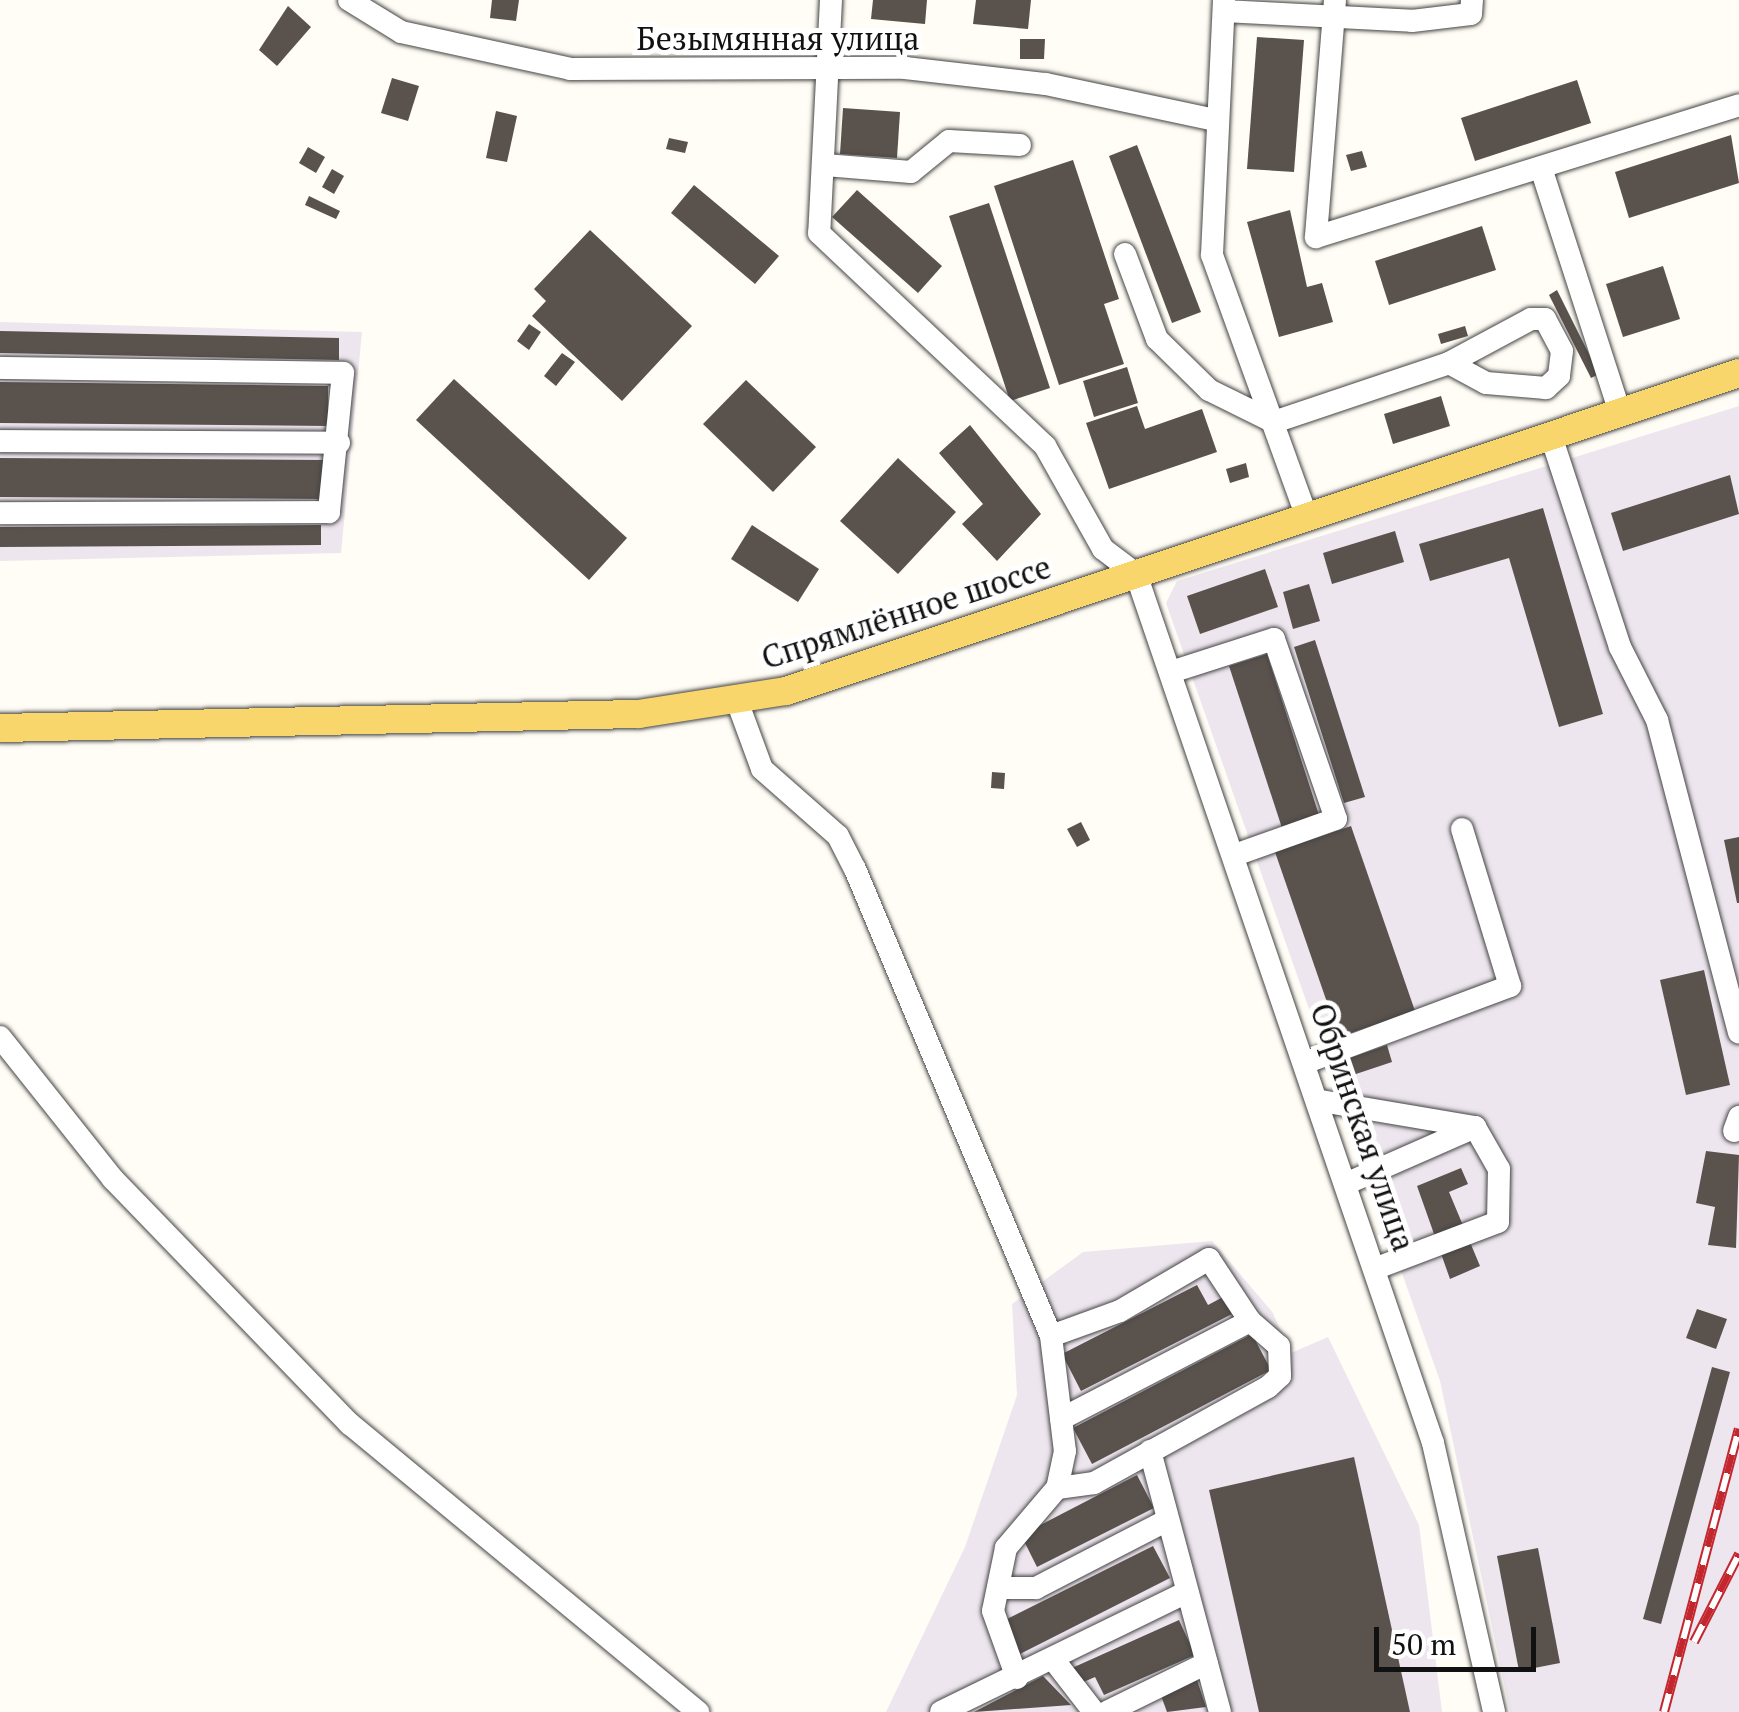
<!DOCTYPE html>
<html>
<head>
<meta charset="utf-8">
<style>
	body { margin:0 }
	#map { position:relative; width:1739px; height:1712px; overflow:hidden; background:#fffdf5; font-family:"PT Serif",serif }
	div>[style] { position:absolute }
	.industrial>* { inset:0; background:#eee6ef }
	.building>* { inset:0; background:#5a524d }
	.roads { filter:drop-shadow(0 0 2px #444) drop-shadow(0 0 2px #444) }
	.minor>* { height:22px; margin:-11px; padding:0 11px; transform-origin:11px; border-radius:11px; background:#fff }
	.major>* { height:28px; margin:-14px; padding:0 14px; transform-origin:14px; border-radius:14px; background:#f9d66b }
	.rail>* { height:10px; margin-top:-5px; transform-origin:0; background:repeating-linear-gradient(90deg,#fff 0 19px,#c4262e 0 38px); box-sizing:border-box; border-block:2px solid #c4262e }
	span { translate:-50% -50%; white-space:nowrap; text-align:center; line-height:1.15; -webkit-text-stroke:10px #fff; paint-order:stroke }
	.street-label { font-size:32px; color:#111 }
	.scale { position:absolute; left:1374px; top:1627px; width:162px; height:45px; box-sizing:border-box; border:5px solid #111; border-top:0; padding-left:12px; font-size:30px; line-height:35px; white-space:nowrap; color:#111; -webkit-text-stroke:8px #fff; paint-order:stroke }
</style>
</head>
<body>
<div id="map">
	<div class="industrial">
		<div style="clip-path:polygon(0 322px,362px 332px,341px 553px,0 561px)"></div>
		<div style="clip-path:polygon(1739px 406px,1739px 1712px,1510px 1712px,1440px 1381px,1166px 603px,1177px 581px)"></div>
		<div style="clip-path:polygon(1212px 1241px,1273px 1313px,1291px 1353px,1328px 1337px,1419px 1525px,1442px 1712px,886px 1712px,965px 1547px,1017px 1395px,1012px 1304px,1083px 1252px)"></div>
	</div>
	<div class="building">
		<div style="clip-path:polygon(492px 0,519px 0,516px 21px,490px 18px)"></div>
		<div style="clip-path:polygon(873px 0,927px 0,925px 24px,871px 19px)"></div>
		<div style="clip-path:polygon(976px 0,1031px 0,1028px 29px,973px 24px)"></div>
		<div style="clip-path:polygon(288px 6px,311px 27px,277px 66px,259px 50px)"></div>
		<div style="clip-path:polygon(1257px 37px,1304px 40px,1294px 172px,1247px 169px)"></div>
		<div style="clip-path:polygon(1020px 39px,1045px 39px,1044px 59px,1020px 59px)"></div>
		<div style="clip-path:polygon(392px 78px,419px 86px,408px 121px,381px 113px)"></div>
		<div style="clip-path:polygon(1577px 80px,1591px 123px,1475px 161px,1461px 118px)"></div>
		<div style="clip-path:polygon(843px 108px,900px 112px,897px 158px,840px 154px)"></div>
		<div style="clip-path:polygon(496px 111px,517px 116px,507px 162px,486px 158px)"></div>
		<div style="clip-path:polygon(1731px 135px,1739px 183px,1629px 218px,1615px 172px)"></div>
		<div style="clip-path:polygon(669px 138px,688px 142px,685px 153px,666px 149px)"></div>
		<div style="clip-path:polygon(1137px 145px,1201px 312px,1172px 323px,1109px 156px)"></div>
		<div style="clip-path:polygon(308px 147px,325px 157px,316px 173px,299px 163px)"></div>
		<div style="clip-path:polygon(1362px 151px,1367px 167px,1351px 171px,1346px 155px)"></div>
		<div style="clip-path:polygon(1073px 160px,1119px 299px,1104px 304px,1124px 364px,1059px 385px,994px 186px)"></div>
		<div style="clip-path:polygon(332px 169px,344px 176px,334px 194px,322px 187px)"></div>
		<div style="clip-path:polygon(694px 185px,779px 256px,755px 284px,671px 213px)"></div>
		<div style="clip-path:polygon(857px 190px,942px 266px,918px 293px,832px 217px)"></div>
		<div style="clip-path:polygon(309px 196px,340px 211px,336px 219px,305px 205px)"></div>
		<div style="clip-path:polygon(989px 203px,1050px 388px,1010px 401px,949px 216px)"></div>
		<div style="clip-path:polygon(1290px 210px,1307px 287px,1322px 283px,1333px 322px,1279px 337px,1247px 222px)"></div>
		<div style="clip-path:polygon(1482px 226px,1496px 270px,1389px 305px,1375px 261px)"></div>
		<div style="clip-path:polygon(590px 230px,692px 326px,622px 401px,532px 316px,546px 301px,534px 289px)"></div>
		<div style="clip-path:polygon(1663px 266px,1680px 319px,1623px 337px,1606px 284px)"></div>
		<div style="clip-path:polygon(1557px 290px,1599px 374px,1591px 378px,1549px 295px)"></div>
		<div style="clip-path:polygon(529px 324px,541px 332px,529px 350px,517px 341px)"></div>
		<div style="clip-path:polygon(1465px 326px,1468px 336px,1441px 344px,1438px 334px)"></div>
		<div style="clip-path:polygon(0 331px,339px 338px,339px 360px,0 353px)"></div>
		<div style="clip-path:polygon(562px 353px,575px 362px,556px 386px,544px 376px)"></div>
		<div style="clip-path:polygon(1127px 367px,1138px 403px,1094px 417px,1083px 381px)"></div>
		<div style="clip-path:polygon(454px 379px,627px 538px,589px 580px,416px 420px)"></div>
		<div style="clip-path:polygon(746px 380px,816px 447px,773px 492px,703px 424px)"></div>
		<div style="clip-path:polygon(0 382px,328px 386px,328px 426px,0 423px)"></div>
		<div style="clip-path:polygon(1441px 396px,1450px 426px,1393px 444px,1384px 414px)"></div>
		<div style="clip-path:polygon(1137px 406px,1145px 429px,1202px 409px,1217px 452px,1109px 489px,1086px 423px)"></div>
		<div style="clip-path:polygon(970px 425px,1041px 514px,997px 561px,962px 524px,983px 504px,939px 453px)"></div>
		<div style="clip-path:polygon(0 458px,326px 460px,326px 499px,0 497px)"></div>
		<div style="clip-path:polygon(898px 458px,956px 512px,898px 574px,840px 521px)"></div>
		<div style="clip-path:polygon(1246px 463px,1249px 477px,1230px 483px,1226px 469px)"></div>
		<div style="clip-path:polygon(1730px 475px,1739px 514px,1623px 551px,1611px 513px)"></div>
		<div style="clip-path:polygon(1543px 508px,1603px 714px,1559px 727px,1509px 558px,1430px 581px,1419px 544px)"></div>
		<div style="clip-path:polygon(321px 525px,321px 545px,0 547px,0 527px)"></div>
		<div style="clip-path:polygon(752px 525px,819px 569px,798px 602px,731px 559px)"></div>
		<div style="clip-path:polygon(1395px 531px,1404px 562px,1332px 584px,1323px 553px)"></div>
		<div style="clip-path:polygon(1265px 569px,1278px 607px,1200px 634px,1187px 596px)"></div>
		<div style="clip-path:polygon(1309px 584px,1320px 621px,1293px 629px,1283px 592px)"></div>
		<div style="clip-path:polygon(1315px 640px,1365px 797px,1344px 803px,1294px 647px)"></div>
		<div style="clip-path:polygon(1267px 654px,1319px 815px,1282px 828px,1229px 666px)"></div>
		<div style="clip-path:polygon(992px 772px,1005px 773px,1004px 789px,991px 788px)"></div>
		<div style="clip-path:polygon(1081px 822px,1090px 840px,1077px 847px,1067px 829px)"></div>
		<div style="clip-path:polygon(1351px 826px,1415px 1011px,1339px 1037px,1275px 852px)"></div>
		<div style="clip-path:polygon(1739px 837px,1739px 903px,1737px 903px,1724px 840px)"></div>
		<div style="clip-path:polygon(1704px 970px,1730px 1085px,1686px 1095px,1660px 980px)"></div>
		<div style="clip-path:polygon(1387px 1045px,1392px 1062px,1353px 1075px,1347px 1059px)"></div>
		<div style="clip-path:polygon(1706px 1151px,1739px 1155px,1736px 1248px,1708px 1245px,1715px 1207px,1696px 1203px)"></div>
		<div style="clip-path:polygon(1461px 1168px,1468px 1184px,1449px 1192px,1480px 1266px,1450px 1279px,1417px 1186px)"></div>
		<div style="clip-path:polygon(1197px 1285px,1208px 1305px,1223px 1297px,1232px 1314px,1081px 1391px,1062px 1354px)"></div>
		<div style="clip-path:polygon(1697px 1309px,1727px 1319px,1716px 1349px,1686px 1338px)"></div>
		<div style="clip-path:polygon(1252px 1334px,1271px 1370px,1092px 1464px,1073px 1428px)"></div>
		<div style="clip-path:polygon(1712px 1367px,1730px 1372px,1661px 1624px,1643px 1619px)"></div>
		<div style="clip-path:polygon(1354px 1457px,1410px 1712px,1259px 1712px,1209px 1490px)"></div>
		<div style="clip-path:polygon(1137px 1475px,1154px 1508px,1037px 1567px,1021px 1535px)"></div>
		<div style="clip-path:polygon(1153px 1546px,1170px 1578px,1020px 1654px,1003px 1621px)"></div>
		<div style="clip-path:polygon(1538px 1548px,1560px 1663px,1519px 1671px,1497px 1556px)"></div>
		<div style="clip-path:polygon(1179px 1620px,1195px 1655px,1104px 1695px,1095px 1677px,1079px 1684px,1072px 1668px)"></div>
		<div style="clip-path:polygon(1043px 1676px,1071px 1705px,974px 1712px)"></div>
		<div style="clip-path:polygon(1197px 1680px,1206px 1707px,1167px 1712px,1160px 1693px)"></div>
	</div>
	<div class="roads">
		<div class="minor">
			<div style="left:349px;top:0;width:61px;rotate:31.6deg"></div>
			<div style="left:401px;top:32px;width:173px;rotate:12.3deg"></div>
			<div style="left:570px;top:69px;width:335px;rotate:-0.2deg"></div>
			<div style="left:905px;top:68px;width:142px;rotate:6.5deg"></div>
			<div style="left:1046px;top:84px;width:174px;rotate:12deg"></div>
			<div style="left:831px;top:0;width:233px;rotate:92.9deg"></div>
			<div style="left:819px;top:233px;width:311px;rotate:43.3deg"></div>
			<div style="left:1045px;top:446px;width:118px;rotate:60.6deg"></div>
			<div style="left:1103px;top:549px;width:41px;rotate:37.1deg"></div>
			<div style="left:1136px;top:574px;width:918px;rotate:71.13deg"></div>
			<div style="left:1433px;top:1443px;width:276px;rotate:77.2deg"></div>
			<div style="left:1224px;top:0;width:255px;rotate:92.7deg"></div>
			<div style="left:1212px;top:255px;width:279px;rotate:70.1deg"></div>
			<div style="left:1335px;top:0;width:238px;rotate:94.6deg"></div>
			<div style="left:1316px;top:237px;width:443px;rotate:-17.3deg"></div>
			<div style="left:1224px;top:11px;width:188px;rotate:3deg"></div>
			<div style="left:1412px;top:21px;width:59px;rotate:-6.8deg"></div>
			<div style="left:1471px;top:14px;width:14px;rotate:-86deg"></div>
			<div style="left:825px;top:165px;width:86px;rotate:4.7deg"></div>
			<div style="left:911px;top:172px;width:49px;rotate:-39.2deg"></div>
			<div style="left:949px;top:141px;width:71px;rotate:3.2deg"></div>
			<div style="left:1541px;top:168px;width:257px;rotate:72.1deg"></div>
			<div style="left:1125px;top:254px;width:91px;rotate:69.4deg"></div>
			<div style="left:1157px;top:339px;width:73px;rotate:44.4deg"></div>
			<div style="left:1209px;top:390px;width:72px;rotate:26.2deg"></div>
			<div style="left:1274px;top:422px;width:185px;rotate:-18.6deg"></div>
			<div style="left:1449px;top:363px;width:93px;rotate:-28.2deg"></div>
			<div style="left:1531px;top:319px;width:14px"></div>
			<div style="left:1545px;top:319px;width:36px;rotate:62deg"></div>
			<div style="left:1562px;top:351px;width:25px;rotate:97deg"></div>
			<div style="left:1559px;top:376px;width:18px;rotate:137deg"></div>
			<div style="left:1546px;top:388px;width:60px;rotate:-175.2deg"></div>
			<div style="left:1486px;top:383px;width:42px;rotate:-151.6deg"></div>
			<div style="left:0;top:368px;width:343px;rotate:0.8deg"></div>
			<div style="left:343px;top:373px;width:140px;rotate:95.8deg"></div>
			<div style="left:329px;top:512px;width:329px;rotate:179.8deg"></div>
			<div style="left:1551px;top:436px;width:222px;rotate:71.9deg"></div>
			<div style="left:1620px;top:647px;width:82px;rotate:63.1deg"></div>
			<div style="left:1657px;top:720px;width:323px;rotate:75.3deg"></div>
			<div style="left:0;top:441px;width:339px;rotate:0.3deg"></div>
			<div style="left:1171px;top:672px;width:108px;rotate:-17.8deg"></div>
			<div style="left:1274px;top:639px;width:190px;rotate:71deg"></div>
			<div style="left:1336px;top:819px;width:107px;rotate:160.4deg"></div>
			<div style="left:737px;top:701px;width:72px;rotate:69.8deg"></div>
			<div style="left:762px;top:769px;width:101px;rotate:41.4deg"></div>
			<div style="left:838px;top:836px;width:37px;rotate:63deg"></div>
			<div style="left:855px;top:869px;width:506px;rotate:67.23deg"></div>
			<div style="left:1051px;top:1336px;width:116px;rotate:83.1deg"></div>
			<div style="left:1065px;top:1451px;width:38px;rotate:102deg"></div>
			<div style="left:1057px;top:1488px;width:79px;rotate:130.4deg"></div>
			<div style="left:1006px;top:1548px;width:64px;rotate:101.7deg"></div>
			<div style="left:993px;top:1611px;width:71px;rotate:70.3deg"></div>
			<div style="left:0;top:1037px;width:181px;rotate:51.5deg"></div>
			<div style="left:113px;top:1179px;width:341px;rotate:46deg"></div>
			<div style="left:350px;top:1424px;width:452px;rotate:39.6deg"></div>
			<div style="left:1307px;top:1062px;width:217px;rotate:-20.5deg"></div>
			<div style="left:1510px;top:986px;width:164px;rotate:-107deg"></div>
			<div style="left:1321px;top:1101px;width:156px;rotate:9.6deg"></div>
			<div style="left:1475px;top:1127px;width:48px;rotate:60.3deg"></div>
			<div style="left:1499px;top:1169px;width:53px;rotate:91.1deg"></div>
			<div style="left:1498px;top:1222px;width:129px;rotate:159.2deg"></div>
			<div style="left:1734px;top:1131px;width:15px;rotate:-70deg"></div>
			<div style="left:1350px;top:1182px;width:137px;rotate:-23.7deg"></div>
			<div style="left:1051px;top:1336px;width:73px;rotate:-19.9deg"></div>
			<div style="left:1120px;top:1311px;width:103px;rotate:-30.3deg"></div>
			<div style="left:1209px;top:1259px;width:74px;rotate:56.5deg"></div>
			<div style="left:1250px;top:1321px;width:38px;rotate:41deg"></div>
			<div style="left:1279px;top:1346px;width:30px;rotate:88deg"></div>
			<div style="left:1280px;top:1376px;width:16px;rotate:137deg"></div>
			<div style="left:1268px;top:1387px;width:199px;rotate:151.1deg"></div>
			<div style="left:1094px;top:1483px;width:37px;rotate:172deg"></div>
			<div style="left:1061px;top:1419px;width:213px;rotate:-27.4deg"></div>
			<div style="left:1150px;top:1451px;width:270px;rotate:75deg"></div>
			<div style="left:998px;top:1588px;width:38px"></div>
			<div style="left:1036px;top:1588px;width:148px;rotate:-27.3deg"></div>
			<div style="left:1053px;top:1659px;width:67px;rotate:52.3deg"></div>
			<div style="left:941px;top:1712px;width:274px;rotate:-26deg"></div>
			<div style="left:1107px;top:1712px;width:111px;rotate:-26.1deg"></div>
		</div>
		<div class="major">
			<div style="left:0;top:728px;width:639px;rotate:-1.26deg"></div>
			<div style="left:639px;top:714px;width:149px;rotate:-8.9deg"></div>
			<div style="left:786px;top:691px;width:1005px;rotate:-18.45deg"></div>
		</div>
	</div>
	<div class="rail">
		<div style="left:1694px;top:1642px;width:99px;rotate:-62.9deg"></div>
		<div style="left:1664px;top:1712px;width:293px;rotate:-75.2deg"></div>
	</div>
	<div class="street-label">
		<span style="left:778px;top:38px">Безымянная улица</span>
		<span style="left:906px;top:612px;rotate:-18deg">Спрямлённое шоссе</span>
		<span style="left:1363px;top:1127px;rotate:71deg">Обринская улица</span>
	</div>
	<div class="scale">50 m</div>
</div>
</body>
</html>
